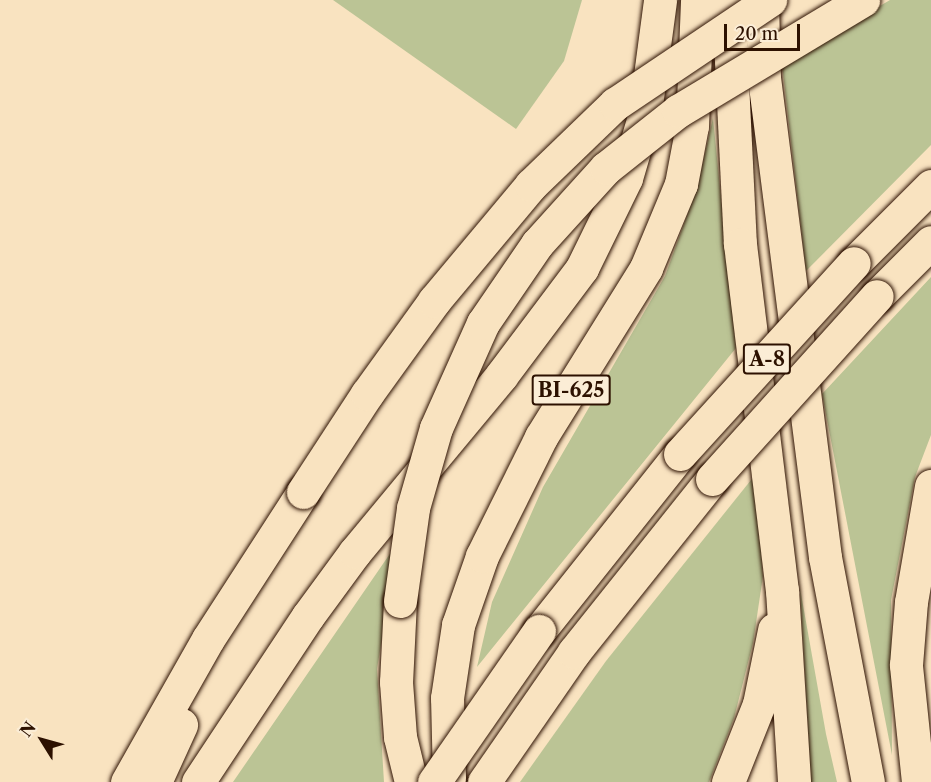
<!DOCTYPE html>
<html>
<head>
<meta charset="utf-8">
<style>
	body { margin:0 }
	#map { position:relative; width:931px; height:782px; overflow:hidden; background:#f9e3c0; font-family:"Libre Caslon Text",serif }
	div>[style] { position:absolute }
	.green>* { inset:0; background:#bbc495 }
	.roads { filter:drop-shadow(0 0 2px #2d1100) drop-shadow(0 0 2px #2d1100) }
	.primary>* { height:33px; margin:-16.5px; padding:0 16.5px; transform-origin:16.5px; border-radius:16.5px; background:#f9e3c0 }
	.motorway>* { height:33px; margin:-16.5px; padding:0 16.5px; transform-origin:16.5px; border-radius:16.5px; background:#f9e3c0 }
	.bridges { filter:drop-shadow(0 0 2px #2d1100) drop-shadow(0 0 2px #2d1100) }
	.motorway-bridge>* { height:33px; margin:-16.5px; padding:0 16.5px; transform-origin:16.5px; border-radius:16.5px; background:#f9e3c0 }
	span { translate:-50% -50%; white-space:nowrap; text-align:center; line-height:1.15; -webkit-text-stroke:4.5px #fbedd6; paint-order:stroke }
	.shield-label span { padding:2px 4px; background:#fbedd6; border:2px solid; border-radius:4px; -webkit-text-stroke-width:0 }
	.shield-label { font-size:20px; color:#2d1100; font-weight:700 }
	.north { position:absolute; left:12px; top:710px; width:60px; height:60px; -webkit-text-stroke:4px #fbedd6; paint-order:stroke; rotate:307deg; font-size:16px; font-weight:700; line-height:24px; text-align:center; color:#2d1100 }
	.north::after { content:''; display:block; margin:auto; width:21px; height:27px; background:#2d1100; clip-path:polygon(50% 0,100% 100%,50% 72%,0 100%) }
	.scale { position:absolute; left:724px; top:24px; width:76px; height:27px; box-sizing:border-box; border:3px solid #2d1100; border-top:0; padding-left:8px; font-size:18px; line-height:21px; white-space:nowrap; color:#2d1100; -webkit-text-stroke:4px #fbedd6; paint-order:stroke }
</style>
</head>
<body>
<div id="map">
	<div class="green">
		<div style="clip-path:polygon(333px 0,582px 0,564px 61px,516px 129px)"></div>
		<div style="clip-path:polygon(890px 0,931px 0,931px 145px,806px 271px,782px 64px)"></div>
		<div style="clip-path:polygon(713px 118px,736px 348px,477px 667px,492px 602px,543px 487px,665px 276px,697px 188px)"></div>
		<div style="clip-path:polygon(931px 277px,931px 435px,915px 477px,891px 600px,892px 755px,822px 394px)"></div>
		<div style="clip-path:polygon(755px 475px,763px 576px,753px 643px,734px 718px,709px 782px,520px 782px,606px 661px)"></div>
		<div style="clip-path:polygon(398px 542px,377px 669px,384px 782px,233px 782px)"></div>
		<div style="clip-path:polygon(800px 588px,826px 734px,837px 782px,811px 782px)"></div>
	</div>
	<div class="roads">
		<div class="primary">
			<div style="left:728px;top:0;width:244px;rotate:87.2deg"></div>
			<div style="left:740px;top:244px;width:349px;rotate:83.1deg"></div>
			<div style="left:782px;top:590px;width:192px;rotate:86.4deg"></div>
			<div style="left:761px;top:54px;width:507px;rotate:82.75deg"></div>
			<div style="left:825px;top:557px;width:229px;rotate:79.2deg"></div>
			<div style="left:449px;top:778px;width:80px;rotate:-91.4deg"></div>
			<div style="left:447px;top:698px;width:74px;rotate:-81.4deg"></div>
			<div style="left:458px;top:625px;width:73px;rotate:-70.8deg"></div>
			<div style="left:482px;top:556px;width:133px;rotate:-63.6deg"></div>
			<div style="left:541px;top:437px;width:199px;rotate:-58.1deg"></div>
			<div style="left:646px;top:268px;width:91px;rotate:-67.4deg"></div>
			<div style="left:681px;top:184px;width:59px;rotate:-79.3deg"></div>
			<div style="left:692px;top:126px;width:126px;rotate:-87.7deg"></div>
			<div style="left:728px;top:782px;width:84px;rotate:-68.3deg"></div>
			<div style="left:759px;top:704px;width:76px;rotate:-78.5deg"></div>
		</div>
		<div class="motorway">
			<div style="left:762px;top:0;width:81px;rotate:88.6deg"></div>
			<div style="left:854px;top:263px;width:109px;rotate:-45deg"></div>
			<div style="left:877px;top:296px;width:76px;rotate:-45deg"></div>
			<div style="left:400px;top:601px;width:81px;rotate:92.8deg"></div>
			<div style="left:396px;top:682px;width:55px;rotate:85.8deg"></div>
			<div style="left:400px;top:737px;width:46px;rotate:76.3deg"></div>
			<div style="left:539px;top:631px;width:226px;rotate:-51.5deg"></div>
			<div style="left:127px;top:782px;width:164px;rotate:-60.5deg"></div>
			<div style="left:208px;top:639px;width:175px;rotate:-57.1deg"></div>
			<div style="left:155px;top:782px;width:63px;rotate:-65.5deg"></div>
			<div style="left:198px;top:782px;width:199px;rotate:-56.5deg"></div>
			<div style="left:308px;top:616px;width:79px;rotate:-53.7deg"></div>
			<div style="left:355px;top:552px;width:229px;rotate:-50.3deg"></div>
			<div style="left:501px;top:376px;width:135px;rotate:-53.1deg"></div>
			<div style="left:582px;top:268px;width:100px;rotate:-63.9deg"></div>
			<div style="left:626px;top:178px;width:68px;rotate:-73.7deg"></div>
			<div style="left:645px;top:113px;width:114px;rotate:-82.4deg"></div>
			<div style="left:484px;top:782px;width:158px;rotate:-55.3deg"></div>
			<div style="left:574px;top:652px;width:221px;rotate:-51.4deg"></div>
			<div style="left:918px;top:782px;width:118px;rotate:-95.9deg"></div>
			<div style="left:906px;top:665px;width:63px;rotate:-85.5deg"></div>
			<div style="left:911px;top:602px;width:118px;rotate:-80.2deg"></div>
		</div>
	</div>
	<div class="bridges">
		<div class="motorway-bridge">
			<div style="left:680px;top:454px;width:258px;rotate:-47.7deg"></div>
			<div style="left:712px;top:479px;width:246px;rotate:-48deg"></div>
			<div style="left:303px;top:492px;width:117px;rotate:-56.9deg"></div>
			<div style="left:367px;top:394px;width:115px;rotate:-54.2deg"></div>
			<div style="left:434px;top:301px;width:151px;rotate:-50.1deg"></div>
			<div style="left:531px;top:185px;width:117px;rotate:-44deg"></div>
			<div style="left:615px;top:104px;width:187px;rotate:-33.9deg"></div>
			<div style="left:400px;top:601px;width:94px;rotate:-82deg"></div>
			<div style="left:413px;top:508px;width:83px;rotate:-74deg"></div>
			<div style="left:436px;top:428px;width:115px;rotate:-65.9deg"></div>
			<div style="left:483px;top:323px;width:96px;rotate:-55.6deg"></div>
			<div style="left:537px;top:244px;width:103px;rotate:-47.8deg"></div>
			<div style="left:606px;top:168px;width:92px;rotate:-38.4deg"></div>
			<div style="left:678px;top:111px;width:216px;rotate:-31deg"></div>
			<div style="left:434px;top:782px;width:184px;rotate:-55.2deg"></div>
		</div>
	</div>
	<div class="shield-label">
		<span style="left:767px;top:359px">A-8</span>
		<span style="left:571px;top:390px">BI-625</span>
	</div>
	<div class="north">N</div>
	<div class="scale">20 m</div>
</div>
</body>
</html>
